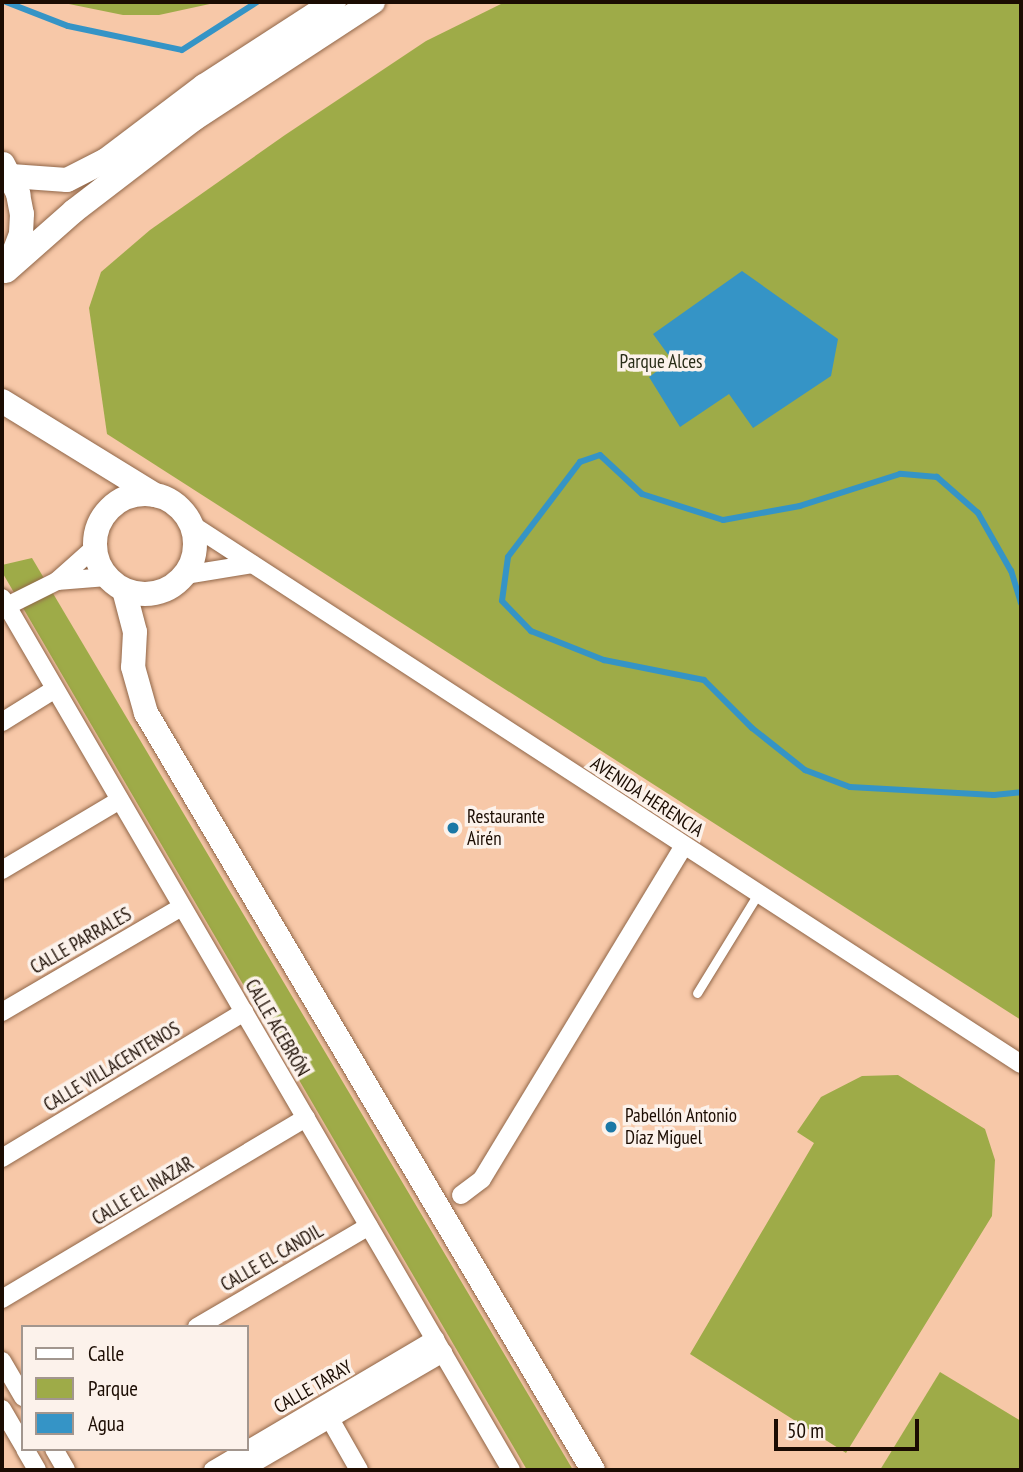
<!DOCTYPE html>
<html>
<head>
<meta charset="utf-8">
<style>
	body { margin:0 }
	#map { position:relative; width:1023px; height:1472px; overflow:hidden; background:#f7c8a8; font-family:"PT Sans Narrow",sans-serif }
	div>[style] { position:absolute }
	.green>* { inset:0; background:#9eab48 }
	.water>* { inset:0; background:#3594c6 }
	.stream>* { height:6px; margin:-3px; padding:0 3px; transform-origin:3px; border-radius:3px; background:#3594c6 }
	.roads { filter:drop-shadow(0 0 2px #906648) drop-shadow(0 0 2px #906648) }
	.lane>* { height:9px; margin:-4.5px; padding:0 4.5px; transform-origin:4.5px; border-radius:4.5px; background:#fff }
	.street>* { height:18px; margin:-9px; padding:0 9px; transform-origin:9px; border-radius:9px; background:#fff }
	.secondary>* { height:24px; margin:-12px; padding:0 12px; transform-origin:12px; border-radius:12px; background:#fff }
	.secondary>.ring { margin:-12px; padding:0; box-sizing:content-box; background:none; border:24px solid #fff; border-radius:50% }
	.dots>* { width:19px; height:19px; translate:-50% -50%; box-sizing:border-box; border:4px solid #fcf2eb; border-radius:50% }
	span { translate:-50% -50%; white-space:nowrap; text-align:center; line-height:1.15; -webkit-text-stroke:7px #fcf2eb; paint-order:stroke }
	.park-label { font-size:19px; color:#292d18 }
	.street-label { font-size:19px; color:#1b0c02 }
	.poi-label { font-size:19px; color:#1b0c02 }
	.left { translate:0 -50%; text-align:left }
	.frame { position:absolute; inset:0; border:4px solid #1b0c02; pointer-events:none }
	.legend { position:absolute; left:21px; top:1325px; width:228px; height:126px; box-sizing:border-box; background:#fcf2eb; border:2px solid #a2968e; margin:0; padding:9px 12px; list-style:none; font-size:21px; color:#1b0c02 }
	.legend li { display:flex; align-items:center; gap:14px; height:35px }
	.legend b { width:35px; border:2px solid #a2968e }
	.scale { position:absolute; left:774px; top:1419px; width:145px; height:32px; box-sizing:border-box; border:4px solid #1b0c02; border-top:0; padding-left:9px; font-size:21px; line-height:24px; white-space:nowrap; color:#1b0c02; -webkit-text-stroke:5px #fcf2eb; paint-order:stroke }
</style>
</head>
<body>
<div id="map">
	<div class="green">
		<div style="clip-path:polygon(59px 2px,219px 2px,159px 15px,123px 15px)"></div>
		<div style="clip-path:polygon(505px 2px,1021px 2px,1021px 1020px,107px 434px,89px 308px,101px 272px,150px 230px,285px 135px,426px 41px)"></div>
		<div style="clip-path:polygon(32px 558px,573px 1470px,527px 1470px,2px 572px,2px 565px)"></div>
		<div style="clip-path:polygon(898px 1075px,985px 1129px,995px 1160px,992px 1216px,846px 1453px,690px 1354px,814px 1143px,797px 1132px,821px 1097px,862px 1076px)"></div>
		<div style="clip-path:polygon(940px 1372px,1021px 1421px,1021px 1470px,880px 1470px)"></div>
	</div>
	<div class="water">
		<div style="clip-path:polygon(742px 271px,838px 339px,831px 376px,753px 428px,729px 394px,680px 427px,649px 377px,672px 360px,653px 334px)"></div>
	</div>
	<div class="stream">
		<div style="left:6px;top:2px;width:66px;rotate:21.2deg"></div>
		<div style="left:68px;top:26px;width:116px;rotate:11.9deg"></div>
		<div style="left:182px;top:50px;width:89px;rotate:-32.6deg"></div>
		<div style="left:1021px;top:603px;width:34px;rotate:-107deg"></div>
		<div style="left:1011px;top:571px;width:67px;rotate:-119.6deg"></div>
		<div style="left:978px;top:513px;width:55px;rotate:-138.7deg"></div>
		<div style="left:937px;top:477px;width:37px;rotate:-175deg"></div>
		<div style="left:900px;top:474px;width:105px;rotate:162.3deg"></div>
		<div style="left:800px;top:506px;width:78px;rotate:169.7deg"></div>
		<div style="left:723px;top:520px;width:85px;rotate:-162.2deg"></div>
		<div style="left:642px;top:494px;width:57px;rotate:-137.1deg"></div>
		<div style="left:600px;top:455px;width:21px;rotate:161deg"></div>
		<div style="left:580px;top:462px;width:119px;rotate:127.2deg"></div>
		<div style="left:508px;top:557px;width:44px;rotate:97.8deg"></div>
		<div style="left:502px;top:601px;width:42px;rotate:46deg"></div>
		<div style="left:531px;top:631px;width:79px;rotate:21.7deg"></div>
		<div style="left:604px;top:660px;width:102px;rotate:11.3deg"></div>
		<div style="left:704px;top:680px;width:68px;rotate:45deg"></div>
		<div style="left:752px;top:728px;width:68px;rotate:38.4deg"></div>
		<div style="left:805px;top:770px;width:48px;rotate:20.7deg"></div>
		<div style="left:850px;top:787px;width:144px;rotate:3.2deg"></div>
		<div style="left:994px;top:795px;width:27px;rotate:-6deg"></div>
	</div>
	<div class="roads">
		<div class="lane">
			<div style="left:697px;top:993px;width:116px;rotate:-58.4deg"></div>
		</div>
		<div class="street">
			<div style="left:191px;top:524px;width:990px;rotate:33.05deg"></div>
			<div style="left:185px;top:575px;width:68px;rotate:-9.3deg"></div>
			<div style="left:57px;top:581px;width:50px;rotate:-4.6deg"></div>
			<div style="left:2px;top:598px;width:9px;rotate:58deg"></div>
			<div style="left:7px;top:606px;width:56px;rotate:-26.6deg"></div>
			<div style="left:57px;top:581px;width:50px;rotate:-41.7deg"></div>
			<div style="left:7px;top:606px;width:1000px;rotate:59.74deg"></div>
			<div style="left:2px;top:722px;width:62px;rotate:-31.9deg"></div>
			<div style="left:2px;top:870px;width:137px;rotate:-30.7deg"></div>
			<div style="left:2px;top:1012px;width:208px;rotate:-30.3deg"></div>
			<div style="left:2px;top:1158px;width:283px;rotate:-31.1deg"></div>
			<div style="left:461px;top:1195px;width:26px;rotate:-37deg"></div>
			<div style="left:482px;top:1179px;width:389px;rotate:-58.8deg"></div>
			<div style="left:2px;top:1299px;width:354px;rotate:-30.8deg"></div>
			<div style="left:197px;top:1327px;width:199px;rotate:-30.4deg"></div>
			<div style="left:2px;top:1361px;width:42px;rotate:59.7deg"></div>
			<div style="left:2px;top:1409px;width:42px;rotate:59.7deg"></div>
			<div style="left:330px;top:1419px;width:59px;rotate:60.4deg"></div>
			<div style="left:25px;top:1449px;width:24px;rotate:60deg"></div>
			<div style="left:54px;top:1449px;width:24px;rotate:60deg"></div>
			<div style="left:213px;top:1470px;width:258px;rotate:-30.5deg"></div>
			<div style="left:242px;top:1470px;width:233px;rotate:-30.2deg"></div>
		</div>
		<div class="secondary">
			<div style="left:3px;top:164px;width:34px;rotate:63deg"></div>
			<div style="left:18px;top:194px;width:20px;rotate:79deg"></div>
			<div style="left:22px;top:214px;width:20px;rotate:93deg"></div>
			<div style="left:21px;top:234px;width:36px;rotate:111deg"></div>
			<div style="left:11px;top:176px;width:56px;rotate:4.1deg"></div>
			<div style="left:67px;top:180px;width:44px;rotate:-27.1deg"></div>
			<div style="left:106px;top:160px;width:123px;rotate:-37.1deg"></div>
			<div style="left:204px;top:86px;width:155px;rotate:-32.9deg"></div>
			<div style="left:6px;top:271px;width:91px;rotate:-41.4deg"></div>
			<div style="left:74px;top:211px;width:151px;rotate:-37.5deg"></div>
			<div style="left:194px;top:119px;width:214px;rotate:-33.2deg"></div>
			<div style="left:2px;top:401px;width:180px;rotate:31.6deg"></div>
			<div class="ring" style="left:95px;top:494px;width:76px;height:76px"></div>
			<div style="left:124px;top:590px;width:43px;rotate:75.3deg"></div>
			<div style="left:135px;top:632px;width:35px;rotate:93deg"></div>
			<div style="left:133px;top:667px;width:48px;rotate:74.2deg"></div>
			<div style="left:146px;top:713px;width:879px;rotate:59.44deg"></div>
		</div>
	</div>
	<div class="dots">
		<div style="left:453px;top:828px;background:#1b78a6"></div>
		<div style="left:611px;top:1127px;background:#1b78a6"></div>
	</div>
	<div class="park-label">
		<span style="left:661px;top:362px">Parque Alces</span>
	</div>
	<div class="street-label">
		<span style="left:647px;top:797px;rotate:33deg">AVENIDA HERENCIA</span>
		<span style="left:81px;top:941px;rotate:-30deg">CALLE PARRALES</span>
		<span style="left:277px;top:1028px;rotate:60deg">CALLE ACEBRÓN</span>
		<span style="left:112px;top:1067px;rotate:-31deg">CALLE VILLACENTENOS</span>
		<span style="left:143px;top:1191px;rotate:-31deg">CALLE EL INAZAR</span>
		<span style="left:272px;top:1258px;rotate:-30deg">CALLE EL CANDIL</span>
		<span style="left:313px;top:1387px;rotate:-30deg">CALLE TARAY</span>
	</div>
	<div class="poi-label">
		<span class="left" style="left:467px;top:828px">Restaurante<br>Airén</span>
		<span class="left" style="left:625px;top:1127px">Pabellón Antonio<br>Díaz Miguel</span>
	</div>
	<div class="frame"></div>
	<ul class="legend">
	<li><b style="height:9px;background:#fff"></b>Calle</li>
	<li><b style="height:19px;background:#9eab48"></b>Parque</li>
	<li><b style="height:19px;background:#3594c6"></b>Agua</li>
	</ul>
	<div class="scale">50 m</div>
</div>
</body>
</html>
